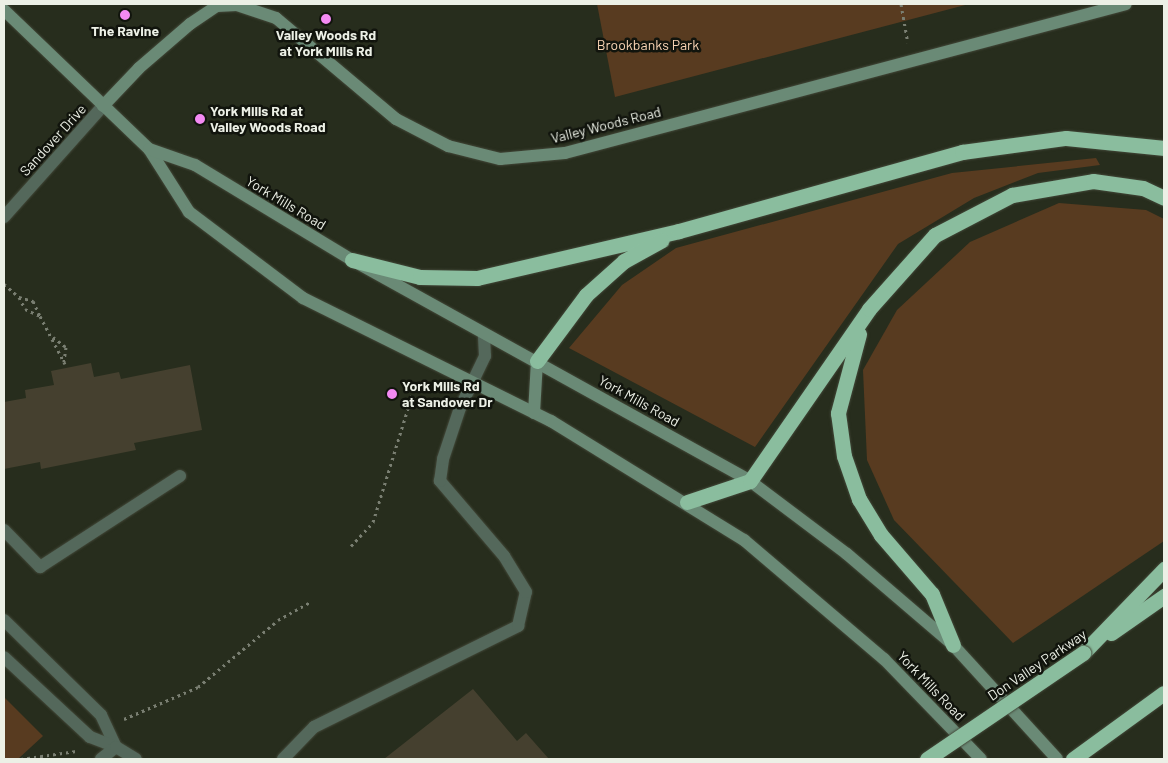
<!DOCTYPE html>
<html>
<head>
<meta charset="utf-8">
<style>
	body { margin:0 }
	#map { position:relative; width:1168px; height:763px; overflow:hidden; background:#272d1d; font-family:Barlow,sans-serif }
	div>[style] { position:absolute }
	.green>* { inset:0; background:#583b20 }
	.building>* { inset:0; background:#45402f }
	.path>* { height:3px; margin-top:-1.5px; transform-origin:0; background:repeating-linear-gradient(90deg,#7a7f72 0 2.5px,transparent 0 6.5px) }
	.roads { filter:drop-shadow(0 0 1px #434839) drop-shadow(0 0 1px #434839) }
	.lane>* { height:12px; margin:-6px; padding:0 6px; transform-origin:6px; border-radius:6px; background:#54685b }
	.street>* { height:12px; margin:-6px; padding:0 6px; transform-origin:6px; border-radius:6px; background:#54685b }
	.secondary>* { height:12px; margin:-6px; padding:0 6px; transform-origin:6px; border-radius:6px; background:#6a8a76 }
	.highway>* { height:15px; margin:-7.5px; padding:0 7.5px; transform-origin:7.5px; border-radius:7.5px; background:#8abd9e }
	.bridges { filter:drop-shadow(0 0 1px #434839) drop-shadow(0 0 1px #434839) }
	.highway-bridge>* { height:15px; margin:-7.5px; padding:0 7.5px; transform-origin:7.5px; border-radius:7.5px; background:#8abd9e }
	.dots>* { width:14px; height:14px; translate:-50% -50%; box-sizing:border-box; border:2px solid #11140d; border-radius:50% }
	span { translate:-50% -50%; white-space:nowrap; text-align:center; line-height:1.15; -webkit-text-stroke:5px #11140d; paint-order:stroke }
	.poi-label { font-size:14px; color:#ecf0e6; font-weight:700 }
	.left { translate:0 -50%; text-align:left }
	.park-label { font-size:14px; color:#fad5b5 }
	.street-label { font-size:14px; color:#ecf0e6 }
	.frame { position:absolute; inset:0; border:5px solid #ecf0e6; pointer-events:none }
</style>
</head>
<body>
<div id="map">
	<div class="green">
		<div style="clip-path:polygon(597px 4px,969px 4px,615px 97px)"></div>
		<div style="clip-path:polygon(1096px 158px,1100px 165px,1038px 173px,974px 198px,898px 244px,755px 447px,569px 348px,622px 285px,676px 248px,952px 173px)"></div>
		<div style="clip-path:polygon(1059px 203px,1146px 210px,1164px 219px,1164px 541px,1013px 643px,894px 520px,867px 460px,863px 370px,897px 310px,970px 242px)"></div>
		<div style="clip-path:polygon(4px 697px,43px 736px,18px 759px,4px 759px)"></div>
	</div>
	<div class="building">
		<div style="clip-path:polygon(91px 363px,94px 377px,119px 372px,121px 379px,190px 365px,202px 430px,134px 443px,136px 450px,41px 469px,40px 462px,4px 469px,4px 402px,26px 398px,25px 390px,54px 385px,51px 371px)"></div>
		<div style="clip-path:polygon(473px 689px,517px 741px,526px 733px,549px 759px,384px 759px)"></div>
	</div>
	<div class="path">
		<div style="left:901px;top:4px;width:39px;rotate:80deg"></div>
		<div style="left:4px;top:284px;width:20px;rotate:41deg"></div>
		<div style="left:19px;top:297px;width:13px;rotate:63deg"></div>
		<div style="left:25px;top:309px;width:17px;rotate:25deg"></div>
		<div style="left:40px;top:316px;width:54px;rotate:62.5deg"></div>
		<div style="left:19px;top:297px;width:15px;rotate:16deg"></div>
		<div style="left:33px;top:301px;width:17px;rotate:65deg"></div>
		<div style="left:53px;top:337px;width:16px;rotate:38deg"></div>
		<div style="left:66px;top:347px;width:15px;rotate:98deg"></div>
		<div style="left:351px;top:546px;width:33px;rotate:-47deg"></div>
		<div style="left:373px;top:522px;width:136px;rotate:-72.9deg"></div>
		<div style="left:124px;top:719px;width:81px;rotate:-23.4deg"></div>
		<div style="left:198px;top:687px;width:104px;rotate:-39.9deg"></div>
		<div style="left:278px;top:620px;width:37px;rotate:-29deg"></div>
		<div style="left:21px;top:759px;width:56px;rotate:-8.3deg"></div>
	</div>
	<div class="roads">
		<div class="lane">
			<div style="left:4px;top:530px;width:52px;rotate:45.8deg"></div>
			<div style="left:40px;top:567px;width:167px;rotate:-33deg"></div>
			<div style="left:4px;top:620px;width:136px;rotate:44.4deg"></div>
			<div style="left:101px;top:715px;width:35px;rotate:65deg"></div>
			<div style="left:116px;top:747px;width:28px;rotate:-159deg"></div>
			<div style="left:90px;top:737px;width:117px;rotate:-137.1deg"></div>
			<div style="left:101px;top:759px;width:19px;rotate:-39deg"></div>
			<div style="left:116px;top:747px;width:23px;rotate:31deg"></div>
			<div style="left:283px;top:759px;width:45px;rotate:-45.9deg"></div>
			<div style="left:314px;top:727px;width:228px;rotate:-26.3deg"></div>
			<div style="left:518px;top:626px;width:35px;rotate:-77deg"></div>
			<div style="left:526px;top:592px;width:42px;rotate:-121.4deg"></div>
			<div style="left:504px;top:556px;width:99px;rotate:-130.5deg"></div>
			<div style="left:440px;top:481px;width:22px;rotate:-82deg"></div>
			<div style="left:443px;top:459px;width:54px;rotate:-71.6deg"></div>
			<div style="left:460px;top:408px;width:58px;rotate:-64.3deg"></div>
			<div style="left:485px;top:356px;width:22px;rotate:-93deg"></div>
		</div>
		<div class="street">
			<div style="left:4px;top:217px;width:149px;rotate:-48.3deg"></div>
		</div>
		<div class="secondary">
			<div style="left:4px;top:10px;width:201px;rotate:43.8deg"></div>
			<div style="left:149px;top:149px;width:75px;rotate:57.6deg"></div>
			<div style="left:189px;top:212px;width:143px;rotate:37deg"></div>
			<div style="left:303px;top:298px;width:277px;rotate:26.4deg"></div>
			<div style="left:551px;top:421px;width:227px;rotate:31.7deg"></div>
			<div style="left:744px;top:540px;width:184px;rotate:40.4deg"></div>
			<div style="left:884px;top:659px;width:139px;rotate:45.9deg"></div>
			<div style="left:103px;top:106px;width:52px;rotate:-46.5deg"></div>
			<div style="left:139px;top:68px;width:67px;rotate:-40.8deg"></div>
			<div style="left:190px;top:24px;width:32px;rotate:-34deg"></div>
			<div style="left:217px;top:6px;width:20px;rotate:-3deg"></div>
			<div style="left:237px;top:5px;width:41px;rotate:18.4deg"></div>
			<div style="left:276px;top:18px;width:157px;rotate:40.1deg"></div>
			<div style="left:396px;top:119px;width:59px;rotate:27.4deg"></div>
			<div style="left:448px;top:146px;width:54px;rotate:14deg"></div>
			<div style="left:500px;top:159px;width:65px;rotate:-5.3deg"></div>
			<div style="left:565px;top:153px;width:580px;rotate:-14.87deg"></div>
			<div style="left:149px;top:149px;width:49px;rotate:19.2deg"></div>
			<div style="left:195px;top:165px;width:184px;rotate:31.2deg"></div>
			<div style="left:352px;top:260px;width:455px;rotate:29deg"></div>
			<div style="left:750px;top:481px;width:121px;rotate:37deg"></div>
			<div style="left:847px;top:554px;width:140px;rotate:40.6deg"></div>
			<div style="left:953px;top:645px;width:154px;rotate:47.6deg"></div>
			<div style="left:534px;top:413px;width:52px;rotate:-86.7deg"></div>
		</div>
		<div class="highway">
			<div style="left:352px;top:260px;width:70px;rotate:14deg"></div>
			<div style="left:420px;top:277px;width:57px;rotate:1deg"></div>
			<div style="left:477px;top:278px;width:207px;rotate:-13.1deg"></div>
			<div style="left:679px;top:231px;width:294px;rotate:-15.6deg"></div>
			<div style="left:962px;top:152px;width:105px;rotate:-7.7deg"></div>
			<div style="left:1066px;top:138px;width:99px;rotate:5.8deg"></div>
			<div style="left:859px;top:334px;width:82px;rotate:104.9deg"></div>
			<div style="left:838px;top:413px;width:43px;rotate:82.1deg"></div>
			<div style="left:844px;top:456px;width:46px;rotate:70.8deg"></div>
			<div style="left:859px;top:499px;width:42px;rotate:58.6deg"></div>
			<div style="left:881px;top:535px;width:78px;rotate:49.2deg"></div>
			<div style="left:932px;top:594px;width:55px;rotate:67.6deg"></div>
			<div style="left:537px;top:361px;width:82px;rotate:-53.4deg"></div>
			<div style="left:586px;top:295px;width:51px;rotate:-41.8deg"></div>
			<div style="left:624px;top:261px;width:43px;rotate:-28.9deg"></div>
			<div style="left:687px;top:502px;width:66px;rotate:-18.4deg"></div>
			<div style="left:750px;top:481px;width:209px;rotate:-55.3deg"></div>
			<div style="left:869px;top:309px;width:99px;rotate:-48.3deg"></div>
			<div style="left:935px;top:235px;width:87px;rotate:-27.5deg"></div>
			<div style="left:1012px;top:195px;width:82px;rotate:-9.8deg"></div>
			<div style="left:1093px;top:181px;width:50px;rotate:8deg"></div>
			<div style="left:1143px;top:188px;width:23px;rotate:25deg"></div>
			<div style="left:1111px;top:633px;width:65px;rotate:-34.9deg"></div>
			<div style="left:1083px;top:653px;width:117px;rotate:-46deg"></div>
			<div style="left:1073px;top:759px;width:112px;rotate:-36deg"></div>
		</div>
	</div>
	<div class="bridges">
		<div class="highway-bridge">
			<div style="left:927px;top:759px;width:189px;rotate:-34.2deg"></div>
		</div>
	</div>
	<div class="dots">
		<div style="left:125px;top:15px;background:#f38af2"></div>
		<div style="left:326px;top:19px;background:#f38af2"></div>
		<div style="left:200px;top:119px;background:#f38af2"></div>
		<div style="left:392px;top:394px;background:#f38af2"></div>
	</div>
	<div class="poi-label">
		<span style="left:125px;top:31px">The Ravine</span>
		<span style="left:326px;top:43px">Valley Woods Rd<br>at York Mills Rd</span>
		<span class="left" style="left:210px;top:119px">York Mills Rd at<br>Valley Woods Road</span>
		<span class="left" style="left:402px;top:394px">York Mills Rd<br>at Sandover Dr</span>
	</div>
	<div class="park-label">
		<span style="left:648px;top:45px">Brookbanks Park</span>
	</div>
	<div class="street-label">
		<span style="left:606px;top:125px;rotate:-14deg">Valley Woods Road</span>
		<span style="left:53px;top:140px;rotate:-48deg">Sandover Drive</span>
		<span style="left:286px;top:203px;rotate:31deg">York Mills Road</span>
		<span style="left:639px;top:401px;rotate:29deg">York Mills Road</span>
		<span style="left:1037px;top:665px;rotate:-34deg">Don Valley Parkway</span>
		<span style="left:931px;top:686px;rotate:46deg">York Mills Road</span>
	</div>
	<div class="frame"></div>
</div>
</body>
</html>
